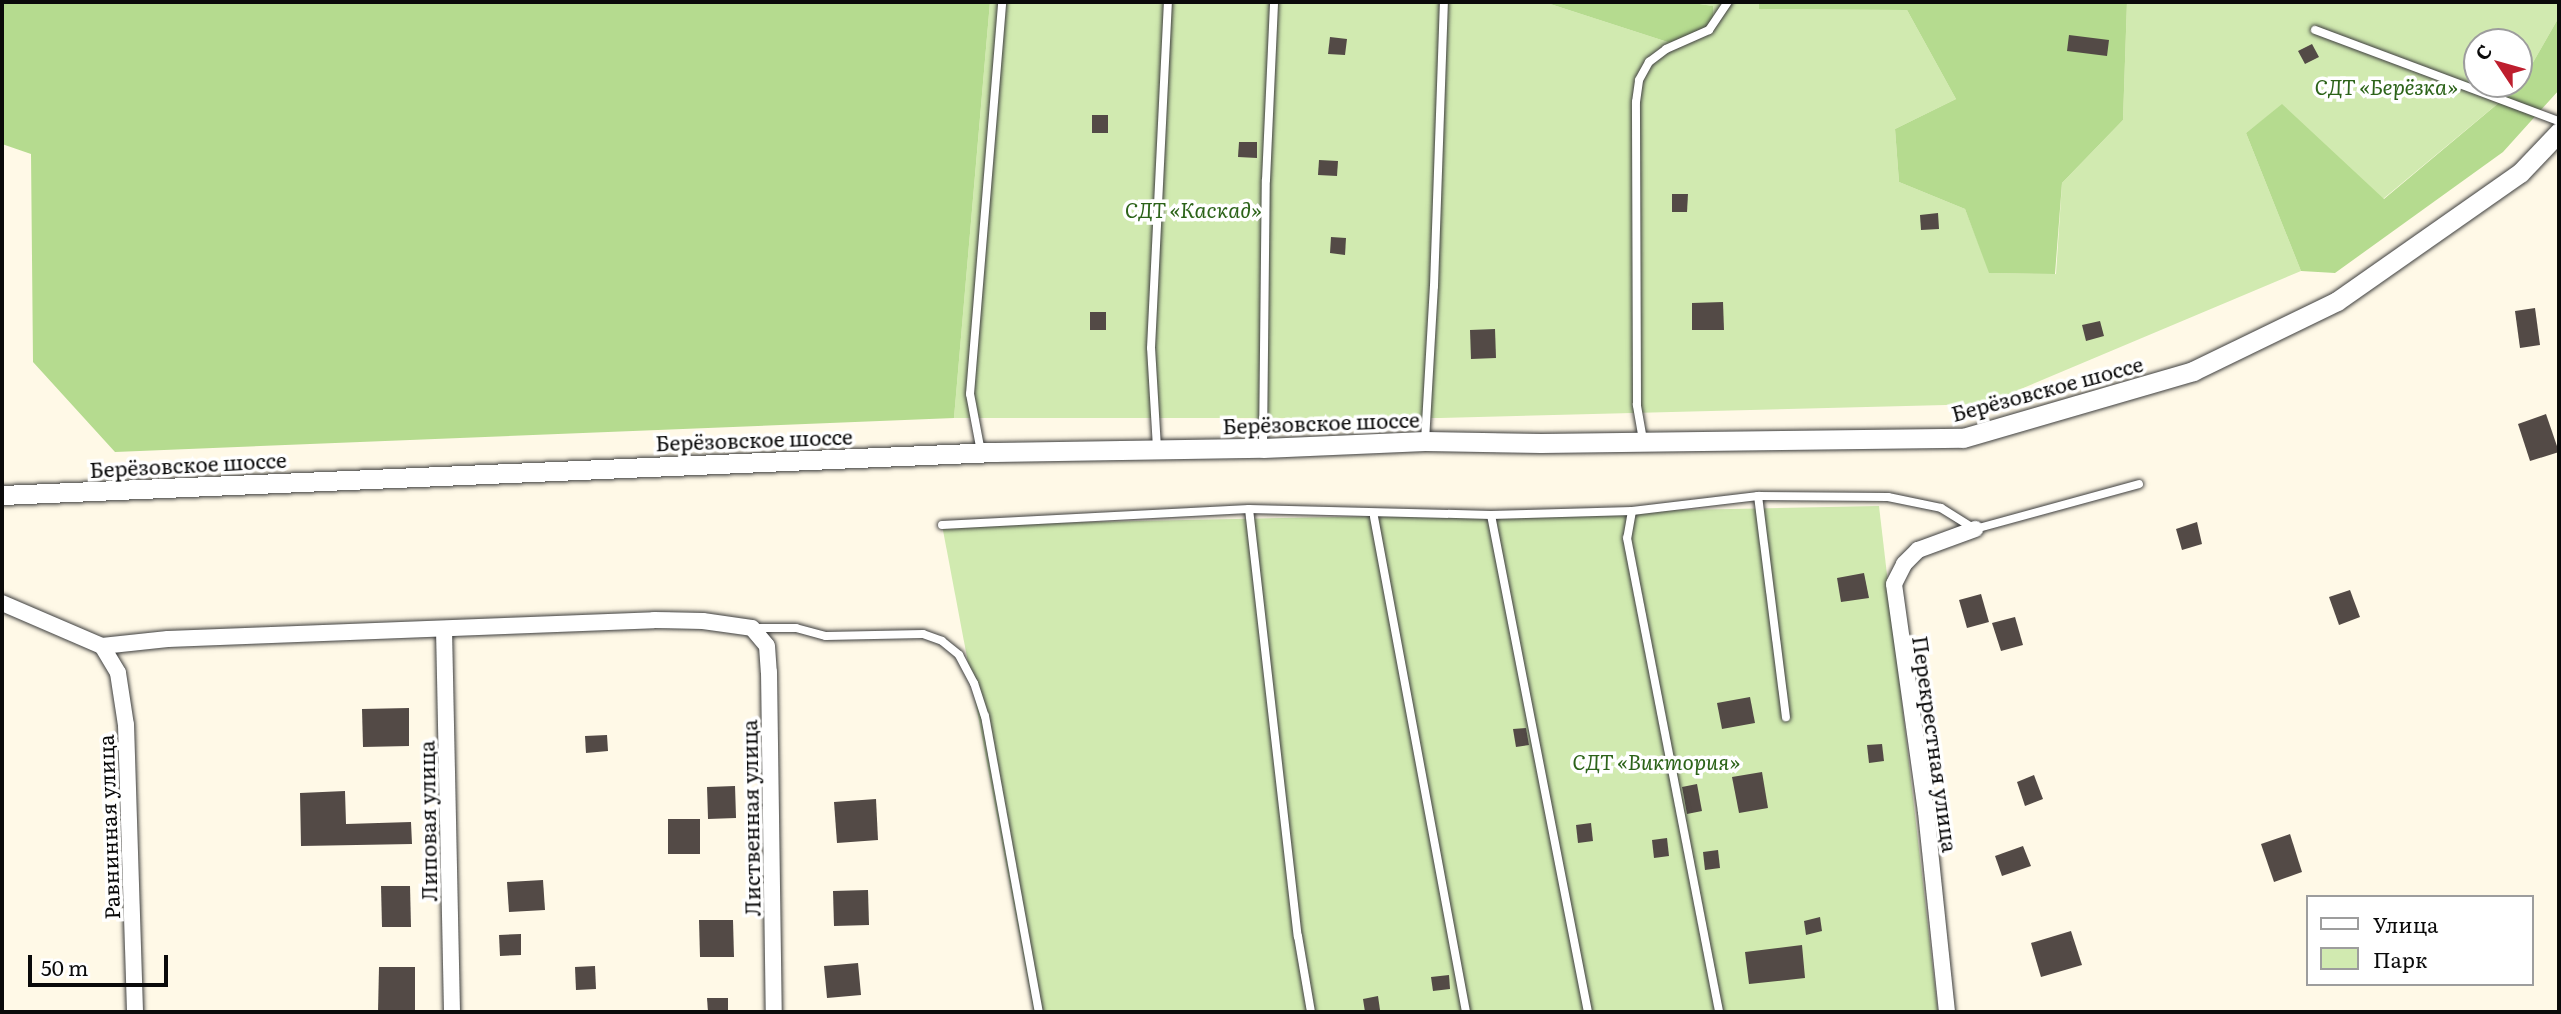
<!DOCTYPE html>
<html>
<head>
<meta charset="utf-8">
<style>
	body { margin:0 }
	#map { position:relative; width:2561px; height:1014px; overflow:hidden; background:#fff9e7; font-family:Literata,serif }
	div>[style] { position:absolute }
	.green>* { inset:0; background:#d1eab0 }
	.forest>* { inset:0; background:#b5db8f }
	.building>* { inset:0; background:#534a46 }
	.roads { filter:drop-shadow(0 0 2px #3d3d3d) drop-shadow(0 0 2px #3d3d3d) }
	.service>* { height:8px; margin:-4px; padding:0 4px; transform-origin:4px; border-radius:4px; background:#fff }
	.minor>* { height:16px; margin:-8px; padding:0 8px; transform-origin:8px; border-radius:8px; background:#fff }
	.tertiary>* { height:19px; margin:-9.5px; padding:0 9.5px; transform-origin:9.5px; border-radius:9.5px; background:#fff }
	span { translate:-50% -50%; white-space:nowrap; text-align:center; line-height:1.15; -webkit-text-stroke:7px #fff; paint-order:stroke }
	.park-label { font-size:21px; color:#2c6319; font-style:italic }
	.street-label { font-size:21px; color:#0a0a0a }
	.frame { position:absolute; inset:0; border:4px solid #0a0a0a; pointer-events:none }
	.legend { position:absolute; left:2306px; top:895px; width:228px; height:91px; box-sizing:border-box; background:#fff; border:2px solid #9d9d9d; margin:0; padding:9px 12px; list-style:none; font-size:21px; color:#0a0a0a }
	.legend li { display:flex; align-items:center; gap:14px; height:35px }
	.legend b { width:35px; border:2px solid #9d9d9d }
	.north { position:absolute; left:2463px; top:28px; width:70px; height:70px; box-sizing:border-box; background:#fff; border:2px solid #9d9d9d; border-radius:50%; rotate:306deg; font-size:19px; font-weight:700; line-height:28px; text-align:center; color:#0a0a0a }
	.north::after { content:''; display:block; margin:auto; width:24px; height:32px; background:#be1e2e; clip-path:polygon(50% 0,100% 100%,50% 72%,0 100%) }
	.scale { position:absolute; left:28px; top:955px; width:140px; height:32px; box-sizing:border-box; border:4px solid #0a0a0a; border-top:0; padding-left:9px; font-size:21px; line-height:24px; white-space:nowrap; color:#0a0a0a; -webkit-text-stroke:5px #fff; paint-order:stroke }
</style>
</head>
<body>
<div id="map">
	<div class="green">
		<div style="clip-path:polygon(evenodd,990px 2px,1544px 2px,1680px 46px,1712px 6px,1686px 2px,1759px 2px,1759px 9px,1907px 10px,1956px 99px,1895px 129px,1899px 182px,1965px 209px,1990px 273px,2056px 274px,2062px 183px,2123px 120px,2127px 2px,2559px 2px,2559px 17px,2520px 85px,2383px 199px,2282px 105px,2246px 133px,2301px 271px,1985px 404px,1440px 418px,954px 418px,990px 2px,2477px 42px,2519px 42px,2519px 84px,2477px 84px,2477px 42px)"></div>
		<div style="clip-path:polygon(1879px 506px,1938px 1012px,1034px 1012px,942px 525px)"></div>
	</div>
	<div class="forest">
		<div style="clip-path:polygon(2px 2px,990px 2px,954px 418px,115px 452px,33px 362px,31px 154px,2px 144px)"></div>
		<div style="clip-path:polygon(1544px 2px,1686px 2px,1713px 6px,1713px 25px,1680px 46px)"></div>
		<div style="clip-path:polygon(1759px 2px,2127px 2px,2123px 120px,2062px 183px,2055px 274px,1989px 273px,1965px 209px,1899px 182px,1895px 129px,1956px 99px,1907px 10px,1759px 9px)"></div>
		<div style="clip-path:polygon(2559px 17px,2559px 90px,2503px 152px,2335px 273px,2301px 271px,2246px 133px,2282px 104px,2384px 199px,2520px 85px)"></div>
	</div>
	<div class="building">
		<div style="clip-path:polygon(2069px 35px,2109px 40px,2107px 56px,2067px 51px)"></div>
		<div style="clip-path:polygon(1330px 37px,1347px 39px,1345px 55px,1328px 54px)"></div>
		<div style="clip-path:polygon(2312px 44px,2319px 57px,2305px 64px,2298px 51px)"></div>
		<div style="clip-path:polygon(1092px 115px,1108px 115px,1108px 133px,1092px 133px)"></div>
		<div style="clip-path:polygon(1239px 142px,1257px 142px,1257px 158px,1238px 157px)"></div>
		<div style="clip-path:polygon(1319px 160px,1338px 161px,1337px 176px,1318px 175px)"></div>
		<div style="clip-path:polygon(1672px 194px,1688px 194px,1687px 212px,1672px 212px)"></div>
		<div style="clip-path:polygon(1938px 213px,1939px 229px,1921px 230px,1920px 215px)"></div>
		<div style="clip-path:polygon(1331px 237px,1346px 238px,1345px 255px,1330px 253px)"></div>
		<div style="clip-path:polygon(1723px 302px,1724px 330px,1692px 330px,1692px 303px)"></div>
		<div style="clip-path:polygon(2535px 308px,2540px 345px,2520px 348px,2515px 311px)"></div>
		<div style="clip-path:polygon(1090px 312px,1106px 312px,1106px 330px,1090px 330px)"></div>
		<div style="clip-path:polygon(2100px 321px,2104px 336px,2086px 341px,2082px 325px)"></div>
		<div style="clip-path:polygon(1495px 329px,1496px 358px,1471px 359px,1470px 330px)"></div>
		<div style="clip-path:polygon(2546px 414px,2559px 452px,2530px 461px,2518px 424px)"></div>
		<div style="clip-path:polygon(2197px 522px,2202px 544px,2182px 550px,2176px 529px)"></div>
		<div style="clip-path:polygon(1864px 573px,1869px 598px,1841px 602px,1837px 578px)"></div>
		<div style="clip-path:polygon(2350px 590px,2360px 617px,2339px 625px,2329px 597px)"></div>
		<div style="clip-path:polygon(1981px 594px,1989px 622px,1967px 628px,1959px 600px)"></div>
		<div style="clip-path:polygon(2015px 617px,2023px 645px,2001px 651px,1992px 623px)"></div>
		<div style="clip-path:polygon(1750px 697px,1755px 723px,1722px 729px,1717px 703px)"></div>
		<div style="clip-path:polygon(409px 708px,409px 746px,363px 747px,362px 709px)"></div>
		<div style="clip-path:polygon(1526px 728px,1529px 745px,1516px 747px,1513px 729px)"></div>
		<div style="clip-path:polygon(607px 735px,608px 751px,586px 753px,585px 736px)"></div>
		<div style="clip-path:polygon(1882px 744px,1884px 761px,1869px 763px,1867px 745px)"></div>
		<div style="clip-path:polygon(1762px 772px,1768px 808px,1739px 813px,1732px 777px)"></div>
		<div style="clip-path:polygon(2034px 775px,2043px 799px,2025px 806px,2017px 782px)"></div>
		<div style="clip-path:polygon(1697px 784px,1702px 811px,1687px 814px,1682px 787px)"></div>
		<div style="clip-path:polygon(735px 786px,736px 818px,708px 819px,707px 787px)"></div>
		<div style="clip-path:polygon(345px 791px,346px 824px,411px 822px,412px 844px,301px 846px,300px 793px)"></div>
		<div style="clip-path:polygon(876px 799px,878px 840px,837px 843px,834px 802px)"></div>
		<div style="clip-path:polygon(668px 819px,700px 819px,700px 854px,668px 854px)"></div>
		<div style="clip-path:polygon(1591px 823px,1593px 841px,1578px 843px,1576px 825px)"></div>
		<div style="clip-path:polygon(2290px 834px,2302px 872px,2274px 882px,2261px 844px)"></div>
		<div style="clip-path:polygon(1667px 838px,1669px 856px,1654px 858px,1652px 840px)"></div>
		<div style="clip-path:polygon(2023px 846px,2031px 866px,2002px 876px,1995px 856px)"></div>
		<div style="clip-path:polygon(1718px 850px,1720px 868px,1705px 870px,1703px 852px)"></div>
		<div style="clip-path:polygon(543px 880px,545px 910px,509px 912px,507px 882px)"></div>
		<div style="clip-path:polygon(381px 886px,410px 886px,411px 927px,382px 927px)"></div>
		<div style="clip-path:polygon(868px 890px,869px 925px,834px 926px,833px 891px)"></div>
		<div style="clip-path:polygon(1820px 917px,1822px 931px,1806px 935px,1804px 921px)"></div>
		<div style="clip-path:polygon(699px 920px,733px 920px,734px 957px,700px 957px)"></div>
		<div style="clip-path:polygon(2071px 931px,2082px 965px,2041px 977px,2031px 943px)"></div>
		<div style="clip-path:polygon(521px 934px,521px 955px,500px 956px,499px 935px)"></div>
		<div style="clip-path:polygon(1802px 945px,1805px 978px,1749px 984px,1745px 952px)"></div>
		<div style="clip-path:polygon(858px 963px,861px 995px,827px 998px,824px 966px)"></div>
		<div style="clip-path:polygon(595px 966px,596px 989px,576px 990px,575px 967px)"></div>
		<div style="clip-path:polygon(379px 967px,415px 967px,415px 1012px,378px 1012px)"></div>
		<div style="clip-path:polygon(1449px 975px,1450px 989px,1433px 991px,1431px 977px)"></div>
		<div style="clip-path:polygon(1378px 996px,1380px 1010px,1365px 1012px,1363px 999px)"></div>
		<div style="clip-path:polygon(707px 998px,728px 998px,728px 1012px,708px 1012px)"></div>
	</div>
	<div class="roads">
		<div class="service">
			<div style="left:2315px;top:30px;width:260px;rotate:20.5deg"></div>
			<div style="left:1643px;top:440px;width:36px;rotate:-100deg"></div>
			<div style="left:1637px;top:405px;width:303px;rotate:-90.2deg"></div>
			<div style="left:1636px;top:102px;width:22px;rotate:-82deg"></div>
			<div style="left:1639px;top:80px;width:21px;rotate:-61deg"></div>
			<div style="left:1649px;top:62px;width:21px;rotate:-37deg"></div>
			<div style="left:1666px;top:49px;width:47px;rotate:-23.8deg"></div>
			<div style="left:1709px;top:30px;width:34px;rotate:-56deg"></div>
			<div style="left:1425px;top:441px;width:155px;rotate:-86.7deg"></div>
			<div style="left:1434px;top:286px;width:284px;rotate:-88deg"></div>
			<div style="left:1263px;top:446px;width:266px;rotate:-89.4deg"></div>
			<div style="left:1266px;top:180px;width:178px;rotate:-87.4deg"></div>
			<div style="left:1157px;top:448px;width:100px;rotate:-93.4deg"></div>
			<div style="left:1151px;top:348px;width:346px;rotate:-87.2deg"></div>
			<div style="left:981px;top:452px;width:59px;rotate:-100.7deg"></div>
			<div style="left:970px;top:394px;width:393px;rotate:-85.3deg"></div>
			<div style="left:1758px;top:496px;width:223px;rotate:82.8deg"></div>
			<div style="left:1249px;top:509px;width:430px;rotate:83.5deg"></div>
			<div style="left:1298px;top:936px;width:77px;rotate:80.3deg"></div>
			<div style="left:1632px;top:511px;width:27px;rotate:100deg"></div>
			<div style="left:1627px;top:538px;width:483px;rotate:79deg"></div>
			<div style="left:1491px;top:515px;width:506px;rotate:78.96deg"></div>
			<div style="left:1374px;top:517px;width:503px;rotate:79.47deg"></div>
			<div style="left:942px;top:525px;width:307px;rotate:-3deg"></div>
			<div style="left:1249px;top:509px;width:242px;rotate:1.4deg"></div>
			<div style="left:1491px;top:515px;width:141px;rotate:-1.6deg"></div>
			<div style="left:1632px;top:511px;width:127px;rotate:-6.8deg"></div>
			<div style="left:1758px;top:496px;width:130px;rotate:0.4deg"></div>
			<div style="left:1888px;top:497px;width:54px;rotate:11.7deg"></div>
			<div style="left:1941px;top:508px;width:40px;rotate:32deg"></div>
			<div style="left:1975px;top:529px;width:170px;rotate:-15.3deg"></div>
			<div style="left:752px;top:628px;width:44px"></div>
			<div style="left:796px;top:628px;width:31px;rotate:15deg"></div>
			<div style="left:826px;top:636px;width:97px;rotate:-1.2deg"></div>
			<div style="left:923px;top:634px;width:20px;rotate:20deg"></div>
			<div style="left:942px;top:641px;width:22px;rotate:39deg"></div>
			<div style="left:959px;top:655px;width:32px;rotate:62deg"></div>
			<div style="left:974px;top:683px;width:35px;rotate:72deg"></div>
			<div style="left:985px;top:716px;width:301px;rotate:79.7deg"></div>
		</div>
		<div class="minor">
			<div style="left:2px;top:603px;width:109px;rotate:23.3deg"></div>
			<div style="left:102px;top:646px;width:66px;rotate:-6.1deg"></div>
			<div style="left:168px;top:639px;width:486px;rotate:-2.2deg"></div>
			<div style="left:654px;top:620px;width:49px;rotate:1.2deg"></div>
			<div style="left:703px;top:621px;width:49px;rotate:8.1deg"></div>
			<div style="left:752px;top:628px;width:23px;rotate:50deg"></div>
			<div style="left:767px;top:646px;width:26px;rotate:86deg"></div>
			<div style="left:769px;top:672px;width:340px;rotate:89.2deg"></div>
			<div style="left:444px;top:629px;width:383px;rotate:88.8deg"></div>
			<div style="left:102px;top:646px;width:31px;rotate:59deg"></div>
			<div style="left:118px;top:673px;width:53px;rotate:81.3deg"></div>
			<div style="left:126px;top:725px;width:287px;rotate:88.2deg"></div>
			<div style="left:1947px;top:1012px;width:201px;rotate:-96deg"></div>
			<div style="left:1926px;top:812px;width:230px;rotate:-98deg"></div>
			<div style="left:1894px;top:584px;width:22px;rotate:-63deg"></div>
			<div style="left:1904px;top:564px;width:20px;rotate:-45deg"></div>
			<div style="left:1918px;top:550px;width:61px;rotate:-20.2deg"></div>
		</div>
		<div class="tertiary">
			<div style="left:2px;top:495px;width:994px;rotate:-2.48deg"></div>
			<div style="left:995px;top:452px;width:268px;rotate:-0.9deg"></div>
			<div style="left:1263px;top:448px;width:162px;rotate:-2.5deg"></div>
			<div style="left:1425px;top:441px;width:116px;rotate:1deg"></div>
			<div style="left:1541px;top:443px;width:422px;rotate:-0.7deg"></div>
			<div style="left:1963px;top:438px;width:240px;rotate:-16.2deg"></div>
			<div style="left:2193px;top:371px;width:160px;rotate:-25.9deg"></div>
			<div style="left:2337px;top:301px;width:223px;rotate:-35deg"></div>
			<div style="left:2520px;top:173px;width:57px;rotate:-46.4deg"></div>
		</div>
	</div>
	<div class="park-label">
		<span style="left:2386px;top:86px">СДТ «Берёзка»</span>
		<span style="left:1193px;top:209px">СДТ «Каскад»</span>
		<span style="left:1656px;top:761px">СДТ «Виктория»</span>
	</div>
	<div class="street-label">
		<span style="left:2047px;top:388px;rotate:-15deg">Берёзовское шоссе</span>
		<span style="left:1321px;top:422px;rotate:-2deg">Берёзовское шоссе</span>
		<span style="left:754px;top:439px;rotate:-2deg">Берёзовское шоссе</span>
		<span style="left:188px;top:464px;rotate:-3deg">Берёзовское шоссе</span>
		<span style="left:1936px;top:744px;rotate:82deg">Перекрестная улица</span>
		<span style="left:750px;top:818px;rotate:-91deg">Лиственная улица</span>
		<span style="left:427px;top:821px;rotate:-91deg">Липовая улица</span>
		<span style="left:108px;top:827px;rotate:-92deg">Равнинная улица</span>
	</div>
	<div class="frame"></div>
	<ul class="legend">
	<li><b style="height:9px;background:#fff"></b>Улица</li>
	<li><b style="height:19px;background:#d1eab0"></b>Парк</li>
	</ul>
	<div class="north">С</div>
	<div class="scale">50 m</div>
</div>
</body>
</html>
